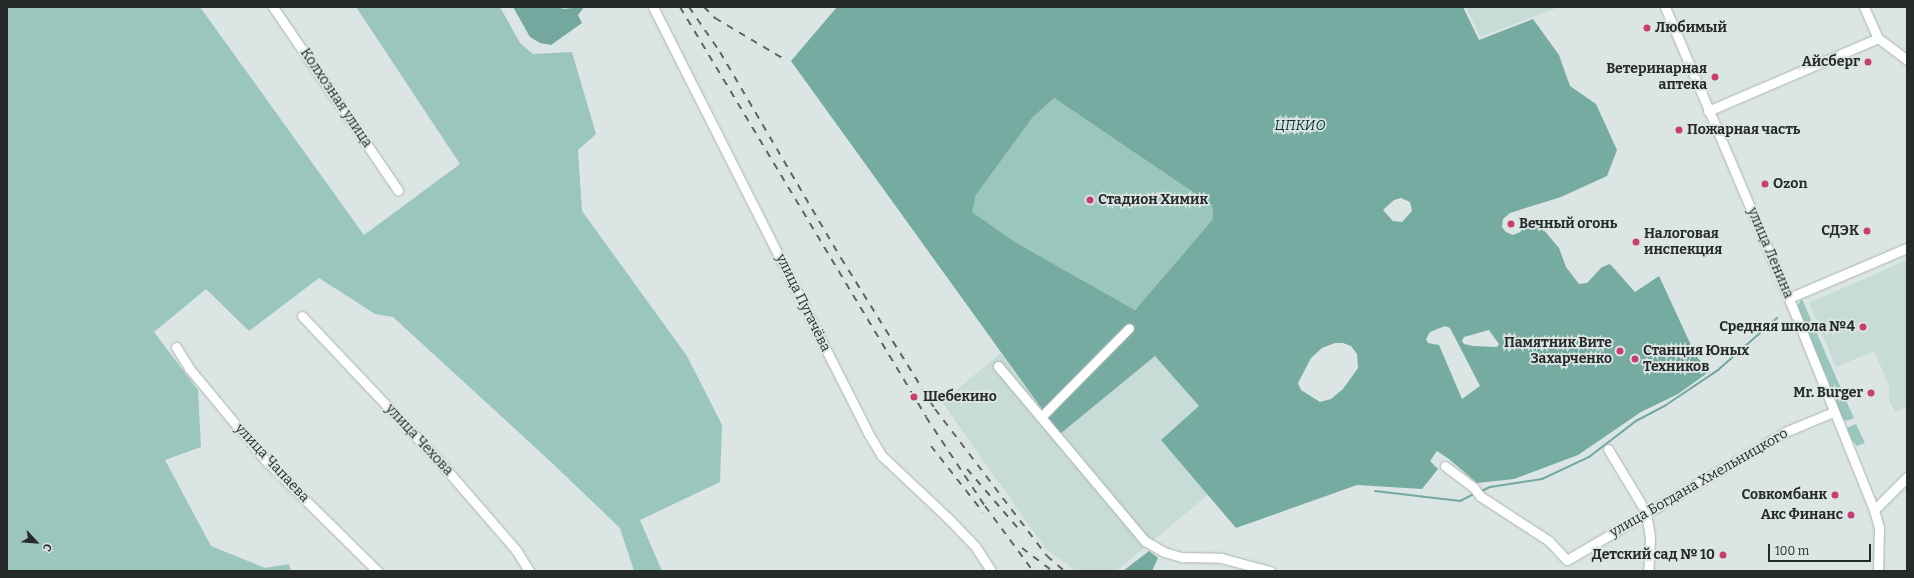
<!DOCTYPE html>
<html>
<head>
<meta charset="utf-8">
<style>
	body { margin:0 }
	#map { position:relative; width:1914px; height:578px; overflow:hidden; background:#dbe6e4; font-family:Bitter,serif }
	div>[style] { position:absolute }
	.built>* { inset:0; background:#c7dbd7 }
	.green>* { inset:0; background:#9ac6be }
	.forest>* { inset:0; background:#76aba1 }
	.water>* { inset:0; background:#74a89f }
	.stream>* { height:2px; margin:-1px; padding:0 1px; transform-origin:1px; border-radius:1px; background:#74a89f }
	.roads { filter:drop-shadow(0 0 1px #aab5b3) drop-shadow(0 0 1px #aab5b3) }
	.minor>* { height:9px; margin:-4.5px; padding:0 4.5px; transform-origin:4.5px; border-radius:4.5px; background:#fff }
	.rail>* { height:2px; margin-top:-1px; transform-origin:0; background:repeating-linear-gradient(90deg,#5d6361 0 7px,transparent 0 14px) }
	.dots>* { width:11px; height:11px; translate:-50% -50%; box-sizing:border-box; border:2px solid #dbe6e4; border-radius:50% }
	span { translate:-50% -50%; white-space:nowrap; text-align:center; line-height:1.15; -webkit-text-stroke:3.5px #dbe6e4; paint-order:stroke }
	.poi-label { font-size:14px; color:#262a29; font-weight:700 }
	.left { translate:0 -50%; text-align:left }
	.right { translate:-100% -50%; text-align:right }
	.street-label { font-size:14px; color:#262a29 }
	.park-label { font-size:14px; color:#00352e; font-style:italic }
	.frame { position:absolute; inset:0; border:8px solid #262a29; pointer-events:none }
	.north { position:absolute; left:16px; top:522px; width:40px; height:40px; -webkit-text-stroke:3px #dbe6e4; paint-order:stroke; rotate:116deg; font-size:11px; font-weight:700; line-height:16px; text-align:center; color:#262a29 }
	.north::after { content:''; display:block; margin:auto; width:14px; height:18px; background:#262a29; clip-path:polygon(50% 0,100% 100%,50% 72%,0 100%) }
	.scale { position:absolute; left:1768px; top:544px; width:103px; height:18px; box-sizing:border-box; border:2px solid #262a29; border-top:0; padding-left:5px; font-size:12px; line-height:14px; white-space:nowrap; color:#262a29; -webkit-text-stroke:3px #dbe6e4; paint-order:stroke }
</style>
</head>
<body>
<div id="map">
	<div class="built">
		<div style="clip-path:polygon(1466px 7px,1559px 7px,1480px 37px)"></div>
		<div style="clip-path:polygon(1907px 260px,1907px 407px,1895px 412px,1889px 401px,1889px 385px,1874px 351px,1836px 367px,1809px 303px)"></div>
		<div style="clip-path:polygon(1001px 353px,1060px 434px,1155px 355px,1199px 406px,1161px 440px,1208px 495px,1116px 571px,1076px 571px,1046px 549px,942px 402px)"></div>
	</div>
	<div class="green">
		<div style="clip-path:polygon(7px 7px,200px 7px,364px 235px,460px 164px,356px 7px,500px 7px,520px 43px,533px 54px,572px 52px,596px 134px,578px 150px,582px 211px,687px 356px,722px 425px,720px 482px,640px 520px,662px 571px,634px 571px,620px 528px,551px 462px,393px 317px,375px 314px,319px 278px,249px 331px,206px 289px,154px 332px,198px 390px,201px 447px,165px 460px,211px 546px,265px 568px,289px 564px,291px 571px,7px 571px)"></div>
		<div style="clip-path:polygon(1054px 98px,1212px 205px,1213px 219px,1135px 310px,1015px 242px,971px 212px,976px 195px,1033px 117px)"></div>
		<div style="clip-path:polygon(1802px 299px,1842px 391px,1834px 395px,1797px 306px)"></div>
		<div style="clip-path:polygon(1844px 396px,1854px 418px,1846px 421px,1842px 419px,1835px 400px)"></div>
		<div style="clip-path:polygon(1856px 424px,1865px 443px,1857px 446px,1851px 439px,1847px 428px)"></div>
	</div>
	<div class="forest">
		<div style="clip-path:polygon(evenodd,837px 7px,1463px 7px,1479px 40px,1533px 19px,1559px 55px,1570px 86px,1596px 104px,1617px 150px,1607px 176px,1561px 197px,1510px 213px,1503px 219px,1502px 227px,1506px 232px,1513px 235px,1520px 232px,1528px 223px,1543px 229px,1559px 248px,1566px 267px,1579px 284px,1587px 283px,1602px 267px,1610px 264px,1635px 292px,1659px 276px,1696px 356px,1710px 371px,1678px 394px,1641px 412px,1578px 455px,1514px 479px,1477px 483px,1449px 459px,1437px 451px,1430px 461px,1438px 469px,1422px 489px,1357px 485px,1236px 528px,1161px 440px,1199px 406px,1155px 356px,1060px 434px,791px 61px,837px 7px,1054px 98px,1212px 205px,1213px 219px,1135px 310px,1015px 242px,972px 212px,976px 195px,1033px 117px,1054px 98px,837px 7px,1401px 198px,1410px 202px,1412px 211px,1402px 222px,1393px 221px,1383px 210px,1394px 200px,1401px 198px,837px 7px,1445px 326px,1450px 328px,1480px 386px,1462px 399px,1439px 345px,1428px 343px,1426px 339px,1430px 332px,1445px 326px,837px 7px,1489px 330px,1499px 344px,1497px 347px,1473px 346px,1464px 344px,1462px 341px,1464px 337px,1489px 330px,837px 7px,1335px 343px,1343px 343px,1351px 346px,1357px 354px,1358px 368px,1343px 389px,1331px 399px,1320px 402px,1301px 390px,1298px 383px,1311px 358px,1322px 348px,1335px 343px)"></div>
		<div style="clip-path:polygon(1149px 551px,1158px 558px,1152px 571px,1123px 571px)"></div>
	</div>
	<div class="water">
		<div style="clip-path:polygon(513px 7px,558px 7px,563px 9px,584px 7px,578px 15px,582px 23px,551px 45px,540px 43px,530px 37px)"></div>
	</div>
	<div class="stream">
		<div style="left:1375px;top:491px;width:86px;rotate:6.7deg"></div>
		<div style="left:1460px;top:501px;width:18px;rotate:-27deg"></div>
		<div style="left:1480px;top:492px;width:11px;rotate:-27deg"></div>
		<div style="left:1490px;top:487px;width:53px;rotate:-8.7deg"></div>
		<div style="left:1542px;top:479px;width:52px;rotate:-25.1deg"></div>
		<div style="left:1589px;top:457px;width:59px;rotate:-37.5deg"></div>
		<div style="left:1636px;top:421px;width:34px;rotate:-28deg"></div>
		<div style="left:1666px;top:405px;width:63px;rotate:-33.9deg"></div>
		<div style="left:1718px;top:370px;width:79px;rotate:-41.4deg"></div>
	</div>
	<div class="roads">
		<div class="minor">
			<div style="left:273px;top:7px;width:222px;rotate:55.7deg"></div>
			<div style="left:653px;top:7px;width:477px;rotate:63.2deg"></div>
			<div style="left:868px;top:433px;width:27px;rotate:59deg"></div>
			<div style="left:882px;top:456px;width:89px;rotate:43.2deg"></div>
			<div style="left:947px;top:517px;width:40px;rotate:46deg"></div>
			<div style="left:975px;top:546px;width:30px;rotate:57deg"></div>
			<div style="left:1665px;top:7px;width:325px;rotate:67deg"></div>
			<div style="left:1792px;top:306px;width:220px;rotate:68.1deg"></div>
			<div style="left:1874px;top:510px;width:18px;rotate:74deg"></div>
			<div style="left:1879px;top:527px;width:44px;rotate:91.3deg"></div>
			<div style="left:1864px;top:7px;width:34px;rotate:66deg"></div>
			<div style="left:1878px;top:38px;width:36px;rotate:37deg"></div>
			<div style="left:1708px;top:111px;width:185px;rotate:-23.2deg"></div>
			<div style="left:1789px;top:298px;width:128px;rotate:-23deg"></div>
			<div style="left:302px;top:316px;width:199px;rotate:46.6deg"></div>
			<div style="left:439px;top:461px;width:118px;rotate:49.1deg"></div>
			<div style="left:516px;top:550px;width:25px;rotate:58deg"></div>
			<div style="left:176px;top:347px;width:25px;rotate:58deg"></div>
			<div style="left:189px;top:368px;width:119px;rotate:50.4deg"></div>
			<div style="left:265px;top:460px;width:158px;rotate:44.7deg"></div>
			<div style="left:998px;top:366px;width:229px;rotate:50deg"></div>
			<div style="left:1145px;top:541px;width:22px;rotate:30deg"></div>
			<div style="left:1164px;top:552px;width:19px;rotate:16deg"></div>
			<div style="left:1182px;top:557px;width:39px;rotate:1deg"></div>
			<div style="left:1221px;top:558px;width:51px;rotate:14.9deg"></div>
			<div style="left:1041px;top:417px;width:125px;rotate:-45.3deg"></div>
			<div style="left:1608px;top:449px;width:74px;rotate:58.9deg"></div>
			<div style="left:1646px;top:512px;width:26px;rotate:81deg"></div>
			<div style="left:1650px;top:538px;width:33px;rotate:93deg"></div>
			<div style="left:1445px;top:466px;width:36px;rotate:37deg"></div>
			<div style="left:1474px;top:488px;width:10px;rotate:53deg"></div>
			<div style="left:1480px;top:496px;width:82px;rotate:33.1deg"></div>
			<div style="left:1549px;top:541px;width:26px;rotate:47deg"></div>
			<div style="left:1567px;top:560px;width:253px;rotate:-30.4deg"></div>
			<div style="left:1785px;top:432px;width:52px;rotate:-22.6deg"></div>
			<div style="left:1874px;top:510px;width:47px;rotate:-45deg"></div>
		</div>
	</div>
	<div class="rail">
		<div style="left:680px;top:7px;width:478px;rotate:59deg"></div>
		<div style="left:926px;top:417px;width:107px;rotate:56.5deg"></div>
		<div style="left:985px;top:506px;width:81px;rotate:53.6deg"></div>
		<div style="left:689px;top:7px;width:55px;rotate:55.4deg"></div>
		<div style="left:720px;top:52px;width:239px;rotate:59.6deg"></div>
		<div style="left:841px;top:258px;width:178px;rotate:58.1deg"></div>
		<div style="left:935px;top:409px;width:185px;rotate:52.7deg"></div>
		<div style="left:1047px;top:556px;width:23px;rotate:41deg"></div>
		<div style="left:704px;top:7px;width:16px;rotate:45deg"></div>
		<div style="left:715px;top:18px;width:80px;rotate:30.7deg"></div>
		<div style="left:931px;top:446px;width:84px;rotate:51.8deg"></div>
		<div style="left:967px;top:469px;width:84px;rotate:49.3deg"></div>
		<div style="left:1022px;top:548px;width:38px;rotate:37deg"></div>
	</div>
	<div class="dots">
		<div style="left:1647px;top:28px;background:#c93e71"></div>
		<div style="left:1868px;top:62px;background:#c93e71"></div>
		<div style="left:1715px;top:77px;background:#c93e71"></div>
		<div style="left:1679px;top:130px;background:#c93e71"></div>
		<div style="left:1765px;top:184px;background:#c93e71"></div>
		<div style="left:1090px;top:200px;background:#c93e71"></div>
		<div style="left:1511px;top:224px;background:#c93e71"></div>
		<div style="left:1867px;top:231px;background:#c93e71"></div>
		<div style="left:1636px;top:242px;background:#c93e71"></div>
		<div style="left:1863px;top:327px;background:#c93e71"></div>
		<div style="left:1620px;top:351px;background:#c93e71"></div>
		<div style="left:1635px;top:359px;background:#c93e71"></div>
		<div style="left:1871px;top:393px;background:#c93e71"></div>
		<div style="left:914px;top:397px;background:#c93e71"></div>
		<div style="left:1835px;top:495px;background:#c93e71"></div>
		<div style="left:1851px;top:515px;background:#c93e71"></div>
		<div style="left:1723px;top:555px;background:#c93e71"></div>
	</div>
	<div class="poi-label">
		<span class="left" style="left:1655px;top:28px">Любимый</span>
		<span class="right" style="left:1860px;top:62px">Айсберг</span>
		<span class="right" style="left:1707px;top:77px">Ветеринарная<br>аптека</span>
		<span class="left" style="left:1687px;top:130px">Пожарная часть</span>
		<span class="left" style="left:1773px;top:184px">Ozon</span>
		<span class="left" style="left:1098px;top:200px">Стадион Химик</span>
		<span class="left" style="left:1519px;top:224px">Вечный огонь</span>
		<span class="right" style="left:1859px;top:231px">СДЭК</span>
		<span class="left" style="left:1644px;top:242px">Налоговая<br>инспекция</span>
		<span class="right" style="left:1855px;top:327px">Средняя школа №4</span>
		<span class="right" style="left:1612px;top:351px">Памятник Вите<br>Захарченко</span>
		<span class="left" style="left:1643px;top:359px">Станция Юных<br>Техников</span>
		<span class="right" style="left:1863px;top:393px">Mr. Burger</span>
		<span class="left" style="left:923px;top:397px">Шебекино</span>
		<span class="right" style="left:1827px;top:495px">Совкомбанк</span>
		<span class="right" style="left:1843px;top:515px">Акс Финанс</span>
		<span class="right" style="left:1715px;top:555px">Детский сад № 10</span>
	</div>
	<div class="street-label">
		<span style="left:336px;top:98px;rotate:56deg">Колхозная улица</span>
		<span style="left:1770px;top:253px;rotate:67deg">улица Ленина</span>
		<span style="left:803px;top:303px;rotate:64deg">улица Пугачёва</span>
		<span style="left:419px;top:440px;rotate:47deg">улица Чехова</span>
		<span style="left:272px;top:463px;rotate:47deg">улица Чапаева</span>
		<span style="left:1699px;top:483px;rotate:-30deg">улица Богдана Хмельницкого</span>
	</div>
	<div class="park-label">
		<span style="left:1300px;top:126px">ЦПКИО</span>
	</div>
	<div class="frame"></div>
	<div class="north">С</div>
	<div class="scale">100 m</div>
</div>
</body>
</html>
